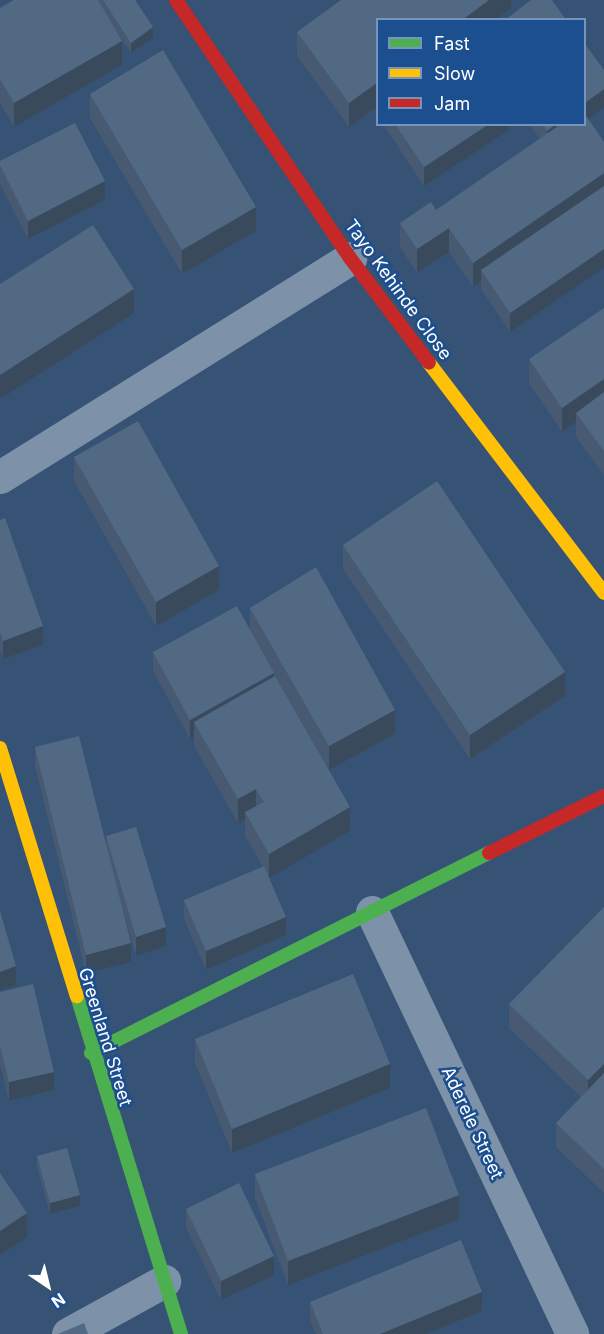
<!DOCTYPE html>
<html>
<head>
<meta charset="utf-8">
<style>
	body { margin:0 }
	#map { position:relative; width:604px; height:1334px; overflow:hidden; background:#365274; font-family:Inter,sans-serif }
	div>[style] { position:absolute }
	.street>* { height:33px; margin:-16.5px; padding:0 16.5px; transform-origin:16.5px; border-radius:16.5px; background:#7d92a8 }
	.fast>* { height:14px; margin:-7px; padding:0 7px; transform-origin:7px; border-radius:7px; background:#4caf50 }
	.slow>* { height:14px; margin:-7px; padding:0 7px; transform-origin:7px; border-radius:7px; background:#ffc107 }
	.jam>* { height:14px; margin:-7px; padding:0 7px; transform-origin:7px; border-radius:7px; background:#c62828 }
	.wall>* { inset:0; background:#475a72 }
	.shaded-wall>* { inset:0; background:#394a5c }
	.building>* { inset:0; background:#526984 }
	span { translate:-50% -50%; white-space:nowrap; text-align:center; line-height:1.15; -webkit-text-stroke:5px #1b4f8f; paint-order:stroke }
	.street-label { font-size:18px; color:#fff }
	.legend { position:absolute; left:376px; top:18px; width:210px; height:108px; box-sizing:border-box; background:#1b4f8f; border:2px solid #7695bc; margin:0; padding:8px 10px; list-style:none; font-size:18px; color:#fff }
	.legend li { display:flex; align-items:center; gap:12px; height:30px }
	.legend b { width:30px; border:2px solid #7695bc }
	.north { position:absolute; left:18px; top:1256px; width:60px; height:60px; -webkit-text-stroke:4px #1b4f8f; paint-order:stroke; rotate:145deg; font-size:16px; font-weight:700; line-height:24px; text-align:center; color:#fff }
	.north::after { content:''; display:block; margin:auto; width:21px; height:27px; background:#fff; clip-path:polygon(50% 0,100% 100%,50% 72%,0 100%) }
</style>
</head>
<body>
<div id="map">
	<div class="street">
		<div style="left:0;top:477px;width:413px;rotate:-32deg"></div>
		<div style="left:372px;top:912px;width:467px;rotate:64.6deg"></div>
		<div style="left:68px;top:1334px;width:110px;rotate:-28.9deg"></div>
	</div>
	<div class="fast">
		<div style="left:77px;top:996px;width:354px;rotate:72.9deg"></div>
		<div style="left:91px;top:1053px;width:445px;rotate:-26.7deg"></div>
	</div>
	<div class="slow">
		<div style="left:429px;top:363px;width:289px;rotate:52.7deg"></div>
		<div style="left:0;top:748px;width:260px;rotate:72.8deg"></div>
	</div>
	<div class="jam">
		<div style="left:176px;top:0;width:311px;rotate:56deg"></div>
		<div style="left:350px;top:258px;width:131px;rotate:53deg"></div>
		<div style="left:489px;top:853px;width:128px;rotate:-26.4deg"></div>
	</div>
	<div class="wall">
		<div style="clip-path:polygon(14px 0,135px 0,153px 38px,131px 53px,116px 31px,122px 65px,14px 127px,0 103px,0 8px)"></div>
		<div style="clip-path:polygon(341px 0,511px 0,511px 8px,495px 20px,378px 20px,378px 106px,349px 127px,297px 56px,297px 32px)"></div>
		<div style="clip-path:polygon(604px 70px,604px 107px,588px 119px,604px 142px,604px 268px,510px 332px,481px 289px,481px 282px,473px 287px,449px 252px,417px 273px,400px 247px,400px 223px,436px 210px,540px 139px,529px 124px,585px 124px)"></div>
		<div style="clip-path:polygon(90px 94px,256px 231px,182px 274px,90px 118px)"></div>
		<div style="clip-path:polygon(383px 124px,509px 124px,509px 130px,424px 186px)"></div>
		<div style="clip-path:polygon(0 161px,105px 200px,28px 239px,0 184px)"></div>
		<div style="clip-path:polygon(604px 308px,604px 475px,576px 437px,576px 422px,562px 432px,529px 383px,529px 359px)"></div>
		<div style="clip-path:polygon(74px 457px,219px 590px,156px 626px,74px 481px)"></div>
		<div style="clip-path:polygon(0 520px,43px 645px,3px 659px,0 650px)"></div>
		<div style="clip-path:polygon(343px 545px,565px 696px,470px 759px,343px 569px)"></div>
		<div style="clip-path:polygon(250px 608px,395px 734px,329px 770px,274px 674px,274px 676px,350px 831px,269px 877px,286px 935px,206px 970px,184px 919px,184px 900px,263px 867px,245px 836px,245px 819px,238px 823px,194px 746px,194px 737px,190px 739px,153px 671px,153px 652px,250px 629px)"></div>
		<div style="clip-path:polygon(35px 747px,106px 844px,106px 836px,166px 946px,136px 956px,124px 914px,131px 962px,86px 973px,35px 766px)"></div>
		<div style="clip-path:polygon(604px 907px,604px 1193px,556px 1147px,556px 1123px,581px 1097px,509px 1028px,509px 1004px)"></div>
		<div style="clip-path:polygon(0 992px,54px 1090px,9px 1101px,0 1064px)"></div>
		<div style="clip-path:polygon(195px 1039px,390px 1088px,232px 1153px,195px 1063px)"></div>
		<div style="clip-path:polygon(37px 1156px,80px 1206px,50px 1214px,37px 1167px)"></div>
		<div style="clip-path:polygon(255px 1174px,459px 1219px,288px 1285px,255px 1198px)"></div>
		<div style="clip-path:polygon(186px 1209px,274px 1275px,221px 1300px,186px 1228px)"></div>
		<div style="clip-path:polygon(310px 1302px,482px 1311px,426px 1334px,316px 1334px,310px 1321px)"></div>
	</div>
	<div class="shaded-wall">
		<div style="clip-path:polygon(489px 0,511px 0,511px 8px,495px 20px,462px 20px)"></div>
		<div style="clip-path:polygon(153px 27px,153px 38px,131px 53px,131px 43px)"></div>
		<div style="clip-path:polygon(122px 41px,122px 65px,14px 127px,14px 103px)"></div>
		<div style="clip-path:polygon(378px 82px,378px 106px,349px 127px,349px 103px)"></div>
		<div style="clip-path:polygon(604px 89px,604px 107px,585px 122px,585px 103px)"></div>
		<div style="clip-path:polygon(489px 124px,509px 124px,509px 130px,424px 186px,424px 167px)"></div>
		<div style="clip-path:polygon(556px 124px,581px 124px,547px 150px,547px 131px)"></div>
		<div style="clip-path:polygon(604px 173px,604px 197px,481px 270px,481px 282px,473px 287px,473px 263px)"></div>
		<div style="clip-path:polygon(105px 181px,105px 200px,28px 239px,28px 221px)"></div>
		<div style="clip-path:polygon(256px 207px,256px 231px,182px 274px,182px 250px)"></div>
		<div style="clip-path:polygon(449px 228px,449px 252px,417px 273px,417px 249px)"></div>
		<div style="clip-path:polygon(604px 249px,604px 268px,510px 332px,510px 313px)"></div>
		<div style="clip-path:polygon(134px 289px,134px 313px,0 399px,0 375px)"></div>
		<div style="clip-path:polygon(604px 379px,604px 403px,576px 413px,576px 422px,562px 432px,562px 408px)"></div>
		<div style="clip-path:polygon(219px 566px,219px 590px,156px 626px,156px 602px)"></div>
		<div style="clip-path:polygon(43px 626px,43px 645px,3px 659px,3px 641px)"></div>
		<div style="clip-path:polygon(565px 672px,565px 696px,470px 759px,470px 735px)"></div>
		<div style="clip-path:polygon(274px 673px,274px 692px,194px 722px,194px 737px,190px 739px,190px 720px)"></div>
		<div style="clip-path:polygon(395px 710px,395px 734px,329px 770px,329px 746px)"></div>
		<div style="clip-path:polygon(256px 789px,256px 813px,245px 812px,245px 819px,238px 823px,238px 799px)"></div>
		<div style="clip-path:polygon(350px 807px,350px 831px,269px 878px,269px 854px)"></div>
		<div style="clip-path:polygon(286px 917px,286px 935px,206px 970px,206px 951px)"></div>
		<div style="clip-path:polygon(166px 927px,166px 946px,136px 956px,136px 937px)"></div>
		<div style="clip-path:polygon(131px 943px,131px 962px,86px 973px,86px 955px)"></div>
		<div style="clip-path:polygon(16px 966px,16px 985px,0 990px,0 972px)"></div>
		<div style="clip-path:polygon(390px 1064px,390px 1088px,232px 1153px,232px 1129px)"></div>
		<div style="clip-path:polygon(604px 1064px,604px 1088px,588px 1104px,588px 1080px)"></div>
		<div style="clip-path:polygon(54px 1072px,54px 1090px,9px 1101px,9px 1082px)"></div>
		<div style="clip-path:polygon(80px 1195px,80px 1206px,50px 1214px,50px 1203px)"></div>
		<div style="clip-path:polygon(459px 1195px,459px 1219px,288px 1285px,288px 1261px)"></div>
		<div style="clip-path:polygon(27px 1213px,27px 1237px,0 1255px,0 1231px)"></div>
		<div style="clip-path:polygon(274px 1256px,274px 1275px,221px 1300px,221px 1281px)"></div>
		<div style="clip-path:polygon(482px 1292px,482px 1311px,426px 1334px,380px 1334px)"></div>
	</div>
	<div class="building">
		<div style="clip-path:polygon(14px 0,98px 0,122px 41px,14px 103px,0 79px,0 8px)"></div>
		<div style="clip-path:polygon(103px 0,135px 0,153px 27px,131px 43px)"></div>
		<div style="clip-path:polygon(341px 0,489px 0,462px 20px,378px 20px,378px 82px,349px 103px,297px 32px)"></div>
		<div style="clip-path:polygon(531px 0,552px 0,566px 20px,505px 20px)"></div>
		<div style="clip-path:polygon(585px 44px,604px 70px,604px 89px,585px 103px)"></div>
		<div style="clip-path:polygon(163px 50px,256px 207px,182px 250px,90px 94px)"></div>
		<div style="clip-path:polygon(585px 114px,604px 142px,604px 173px,473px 263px,449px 228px,417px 249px,400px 223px,431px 202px,436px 210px,561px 124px,585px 124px)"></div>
		<div style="clip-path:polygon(75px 123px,105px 181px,28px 221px,0 165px,0 161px)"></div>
		<div style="clip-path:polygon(395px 124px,489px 124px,424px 167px)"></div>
		<div style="clip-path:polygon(543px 124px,556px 124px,547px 131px)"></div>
		<div style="clip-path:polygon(604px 186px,604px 249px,510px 313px,481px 270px)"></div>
		<div style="clip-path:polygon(93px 225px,134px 289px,0 375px,0 284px)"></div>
		<div style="clip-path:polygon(604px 308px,604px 379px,562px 408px,529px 359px)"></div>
		<div style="clip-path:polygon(604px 392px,604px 451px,576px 413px)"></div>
		<div style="clip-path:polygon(138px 421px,219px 566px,156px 602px,74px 457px)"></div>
		<div style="clip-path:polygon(437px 481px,565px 672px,470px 735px,343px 545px)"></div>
		<div style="clip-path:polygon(5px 518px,43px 626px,3px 641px,0 631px,0 520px)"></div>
		<div style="clip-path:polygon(316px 567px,395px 710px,329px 746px,250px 608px)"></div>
		<div style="clip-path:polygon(237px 606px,274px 673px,190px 720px,153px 652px)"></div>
		<div style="clip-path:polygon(275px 676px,350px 807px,269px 854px,245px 812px,264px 802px,256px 789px,238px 799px,194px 722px)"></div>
		<div style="clip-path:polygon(79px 736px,131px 943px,86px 955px,35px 747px)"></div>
		<div style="clip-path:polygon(136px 827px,166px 927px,136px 937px,106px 836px)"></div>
		<div style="clip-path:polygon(264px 866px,286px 917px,206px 951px,184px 900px)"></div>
		<div style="clip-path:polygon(604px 907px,604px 1064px,588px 1080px,509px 1004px)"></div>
		<div style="clip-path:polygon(0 911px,16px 966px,0 972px)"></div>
		<div style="clip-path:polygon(353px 974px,390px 1064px,232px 1129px,195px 1039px)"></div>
		<div style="clip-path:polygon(33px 984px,54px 1072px,9px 1082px,0 1045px,0 992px)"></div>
		<div style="clip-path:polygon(604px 1073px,604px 1169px,556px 1123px)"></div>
		<div style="clip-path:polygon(426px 1108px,459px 1195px,288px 1261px,255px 1174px)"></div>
		<div style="clip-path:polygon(67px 1148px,80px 1195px,50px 1203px,37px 1156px)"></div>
		<div style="clip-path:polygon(0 1173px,27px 1213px,0 1231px)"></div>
		<div style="clip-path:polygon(239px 1183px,274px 1256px,221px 1281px,186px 1209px)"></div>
		<div style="clip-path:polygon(461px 1240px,482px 1292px,380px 1334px,323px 1334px,310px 1302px)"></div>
		<div style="clip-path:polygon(84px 1323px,88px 1334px,58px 1334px)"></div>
	</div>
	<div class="street-label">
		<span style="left:398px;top:290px;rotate:54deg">Tayo Kehinde Close</span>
		<span style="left:105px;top:1037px;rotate:73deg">Greenland Street</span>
		<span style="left:472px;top:1123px;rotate:65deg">Aderele Street</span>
	</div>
	<ul class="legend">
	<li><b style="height:8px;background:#4caf50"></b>Fast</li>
	<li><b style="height:8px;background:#ffc107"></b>Slow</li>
	<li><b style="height:8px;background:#c62828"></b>Jam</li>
	</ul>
	<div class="north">N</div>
</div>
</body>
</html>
